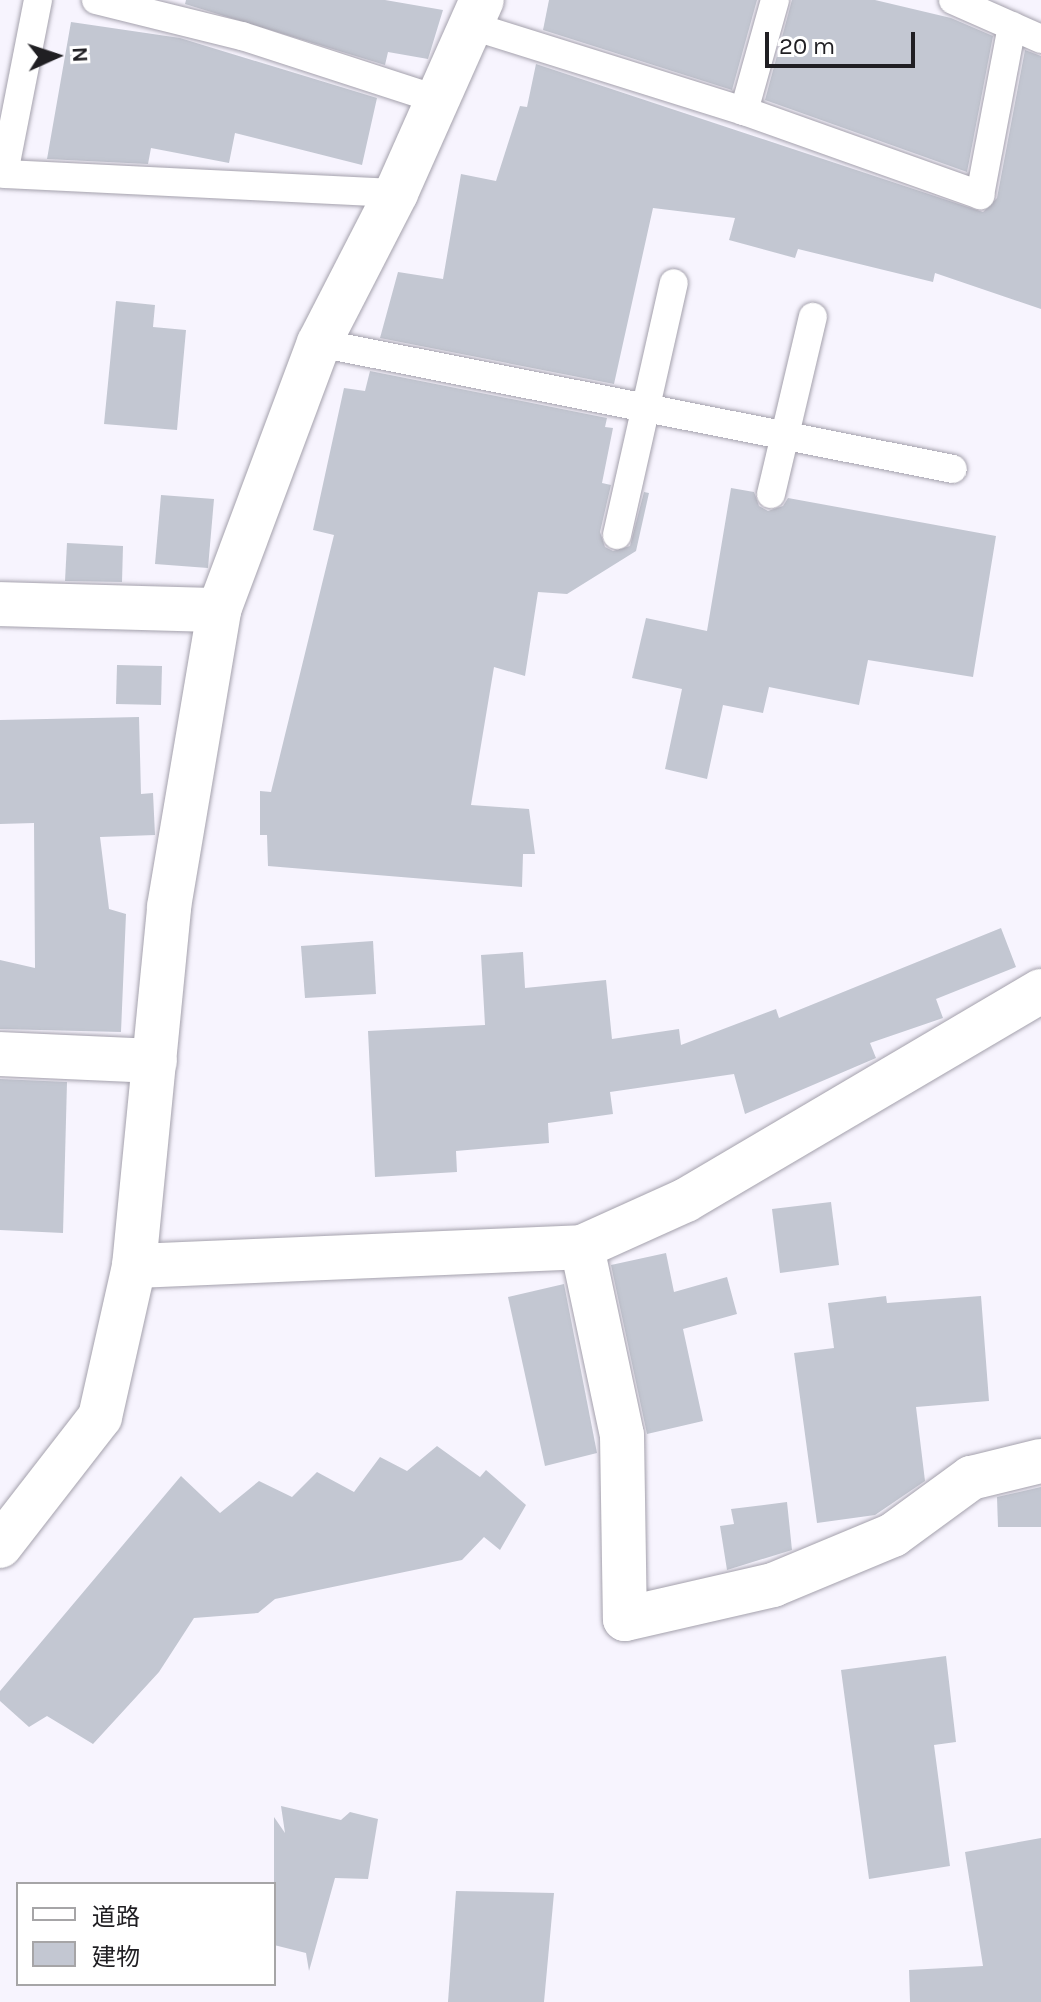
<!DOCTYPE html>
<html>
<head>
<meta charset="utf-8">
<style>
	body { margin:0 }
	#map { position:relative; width:1041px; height:2002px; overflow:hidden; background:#f7f4fe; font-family:Karla,"Noto Sans JP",sans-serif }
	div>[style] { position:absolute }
	.building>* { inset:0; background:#c3c7d2 }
	.roads { filter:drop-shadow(0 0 2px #a4a1ac) drop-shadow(0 0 2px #a4a1ac) }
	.lane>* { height:28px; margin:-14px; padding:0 14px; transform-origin:14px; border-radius:14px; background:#fff }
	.street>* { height:44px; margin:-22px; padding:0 22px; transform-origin:22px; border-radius:22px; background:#fff }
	span { translate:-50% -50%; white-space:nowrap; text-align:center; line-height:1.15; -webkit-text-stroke:7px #fff; paint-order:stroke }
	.legend { position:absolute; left:16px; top:1882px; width:260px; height:104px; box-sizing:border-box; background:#fff; border:2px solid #a6a5a7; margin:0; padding:10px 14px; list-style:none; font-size:24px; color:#201f23 }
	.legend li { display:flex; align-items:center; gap:16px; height:40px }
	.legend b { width:40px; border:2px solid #a6a5a7 }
	.north { position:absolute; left:16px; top:16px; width:80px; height:80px; -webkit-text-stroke:6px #fff; paint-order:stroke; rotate:87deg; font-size:22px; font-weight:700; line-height:32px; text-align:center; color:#201f23 }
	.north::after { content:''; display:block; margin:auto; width:28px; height:36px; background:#201f23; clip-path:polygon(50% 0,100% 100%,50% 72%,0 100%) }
	.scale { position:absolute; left:765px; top:32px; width:150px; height:36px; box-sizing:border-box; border:4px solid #201f23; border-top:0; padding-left:10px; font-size:24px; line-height:28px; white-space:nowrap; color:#201f23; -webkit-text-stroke:6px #fff; paint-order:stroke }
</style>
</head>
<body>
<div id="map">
	<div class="building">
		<div style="clip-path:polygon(186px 0,385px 0,443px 10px,428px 59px,388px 52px,385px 65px,185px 4px)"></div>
		<div style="clip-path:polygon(549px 0,757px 0,732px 90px,543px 30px)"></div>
		<div style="clip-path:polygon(792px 0,875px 0,951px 18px,993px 36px,967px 172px,765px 100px)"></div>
		<div style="clip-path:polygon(71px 22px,180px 38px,377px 98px,362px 165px,235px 133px,229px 163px,151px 148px,148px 164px,47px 159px)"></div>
		<div style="clip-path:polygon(1025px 50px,1041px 56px,1041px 309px,935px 273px,933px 282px,798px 249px,795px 258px,729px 240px,735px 218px,653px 208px,614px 384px,380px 338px,398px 272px,443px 279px,461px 174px,496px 181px,520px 106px,527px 107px,536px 64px,983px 212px,997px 198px)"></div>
		<div style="clip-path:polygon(116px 301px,155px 305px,153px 327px,186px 330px,177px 430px,104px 424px)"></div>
		<div style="clip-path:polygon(370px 371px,607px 418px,605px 427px,613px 428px,602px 483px,611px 485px,600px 532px,605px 547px,613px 551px,630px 546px,644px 492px,649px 493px,636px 551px,567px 594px,538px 592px,525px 676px,494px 667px,471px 805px,529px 809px,535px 854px,523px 854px,522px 887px,268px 866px,267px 835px,260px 835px,260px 791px,271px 792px,334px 535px,313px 530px,344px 388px,365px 391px)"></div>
		<div style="clip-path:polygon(731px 488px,754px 492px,759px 506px,768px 511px,783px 506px,788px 498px,996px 536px,973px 677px,868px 660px,859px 705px,769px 687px,763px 713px,723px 705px,707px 779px,665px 769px,682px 689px,632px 678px,646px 618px,707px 631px)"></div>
		<div style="clip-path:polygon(161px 495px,214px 499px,208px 568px,155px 564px)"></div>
		<div style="clip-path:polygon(67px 543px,123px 546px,122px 582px,65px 581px)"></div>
		<div style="clip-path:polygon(117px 665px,162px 666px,161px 705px,116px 704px)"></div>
		<div style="clip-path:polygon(139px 717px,141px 794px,153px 793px,155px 835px,100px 837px,109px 909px,126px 914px,121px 1032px,0 1029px,0 960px,35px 968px,34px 823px,0 824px,0 720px)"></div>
		<div style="clip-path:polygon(1001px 928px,1016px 967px,936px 999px,943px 1018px,870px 1043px,876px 1058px,745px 1114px,734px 1074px,610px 1092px,613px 1114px,548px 1123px,549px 1143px,456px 1151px,457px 1172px,375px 1177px,368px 1031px,485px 1025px,481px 955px,523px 952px,525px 988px,606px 980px,612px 1039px,679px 1029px,681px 1045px,776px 1009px,779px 1018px)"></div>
		<div style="clip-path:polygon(373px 941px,376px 994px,305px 998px,301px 946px)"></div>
		<div style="clip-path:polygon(0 1079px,67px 1082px,63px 1233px,0 1230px)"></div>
		<div style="clip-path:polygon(831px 1202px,839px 1265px,780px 1273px,772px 1209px)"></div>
		<div style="clip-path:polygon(666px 1253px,674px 1292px,727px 1277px,737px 1314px,683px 1329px,703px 1421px,647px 1434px,611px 1265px)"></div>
		<div style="clip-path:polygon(564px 1284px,597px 1453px,545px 1466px,508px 1297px)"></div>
		<div style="clip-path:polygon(886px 1296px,887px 1303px,981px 1296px,989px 1401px,916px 1407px,925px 1481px,875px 1515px,817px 1523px,794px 1353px,834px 1348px,828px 1303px)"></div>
		<div style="clip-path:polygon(437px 1446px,480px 1477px,486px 1470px,526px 1505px,500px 1550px,484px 1537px,462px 1560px,275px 1599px,258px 1613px,194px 1618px,159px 1672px,93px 1744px,47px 1716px,29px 1727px,0 1701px,0 1691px,181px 1476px,220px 1513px,259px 1481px,292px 1497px,317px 1472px,354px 1492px,380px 1457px,407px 1471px)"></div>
		<div style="clip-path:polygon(1041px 1487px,1041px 1527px,998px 1527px,997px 1497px)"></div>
		<div style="clip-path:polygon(787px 1502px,792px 1550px,727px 1570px,720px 1526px,734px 1524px,731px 1509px)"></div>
		<div style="clip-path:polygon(946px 1656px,956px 1742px,934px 1745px,950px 1866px,869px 1879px,841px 1670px)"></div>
		<div style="clip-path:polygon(281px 1806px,341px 1820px,350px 1812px,378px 1819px,368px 1879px,335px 1878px,309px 1971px,306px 1953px,274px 1945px,274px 1817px,285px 1833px)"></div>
		<div style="clip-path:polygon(1041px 1838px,1041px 2002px,910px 2002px,909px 1970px,983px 1966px,965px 1852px)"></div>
		<div style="clip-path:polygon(456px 1891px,554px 1893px,544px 2002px,448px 2002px)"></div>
	</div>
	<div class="roads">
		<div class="lane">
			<div style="left:38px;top:0;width:177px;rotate:101.1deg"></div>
			<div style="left:4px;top:174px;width:392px;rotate:2.8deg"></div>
			<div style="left:96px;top:0;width:150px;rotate:13.9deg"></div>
			<div style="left:242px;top:36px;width:204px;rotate:18deg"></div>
			<div style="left:953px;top:0;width:96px;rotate:23.9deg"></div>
			<div style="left:469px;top:25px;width:288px;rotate:17.4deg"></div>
			<div style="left:744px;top:111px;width:251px;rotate:19.6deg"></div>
			<div style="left:980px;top:195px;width:172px;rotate:-79.3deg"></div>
			<div style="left:744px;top:111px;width:115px;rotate:-74.4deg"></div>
			<div style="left:319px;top:343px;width:646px;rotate:11.24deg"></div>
			<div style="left:771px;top:494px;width:182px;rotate:-76.7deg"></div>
			<div style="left:617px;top:535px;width:258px;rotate:-77.3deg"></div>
		</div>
		<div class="street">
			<div style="left:0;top:604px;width:219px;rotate:1.6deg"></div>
			<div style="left:0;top:1054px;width:155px;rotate:2.6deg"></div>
			<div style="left:582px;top:1247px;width:192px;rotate:78deg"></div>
			<div style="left:622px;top:1435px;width:184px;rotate:89.1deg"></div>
			<div style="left:625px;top:1619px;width:152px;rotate:-12.9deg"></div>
			<div style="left:773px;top:1585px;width:130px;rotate:-22.6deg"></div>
			<div style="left:893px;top:1535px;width:97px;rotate:-36.2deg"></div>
			<div style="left:971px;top:1478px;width:72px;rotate:-13.7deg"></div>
			<div style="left:134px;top:1266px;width:448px;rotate:-2.4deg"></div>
			<div style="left:582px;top:1247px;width:114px;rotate:-24.3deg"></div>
			<div style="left:686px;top:1200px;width:412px;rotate:-30.5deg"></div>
			<div style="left:0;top:1546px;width:163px;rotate:-52.2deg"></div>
			<div style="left:100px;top:1417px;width:155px;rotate:-77.3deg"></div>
			<div style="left:134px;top:1266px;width:361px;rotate:-84.4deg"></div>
			<div style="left:169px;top:907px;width:301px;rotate:-80.4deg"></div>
			<div style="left:219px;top:610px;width:285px;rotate:-69.5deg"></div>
			<div style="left:319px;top:343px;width:169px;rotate:-62.8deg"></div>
			<div style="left:396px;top:193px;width:211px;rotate:-66deg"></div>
		</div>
	</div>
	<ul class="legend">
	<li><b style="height:10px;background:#fff"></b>道路</li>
	<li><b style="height:22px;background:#c3c7d2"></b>建物</li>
	</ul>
	<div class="north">N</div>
	<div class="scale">20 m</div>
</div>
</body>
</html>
